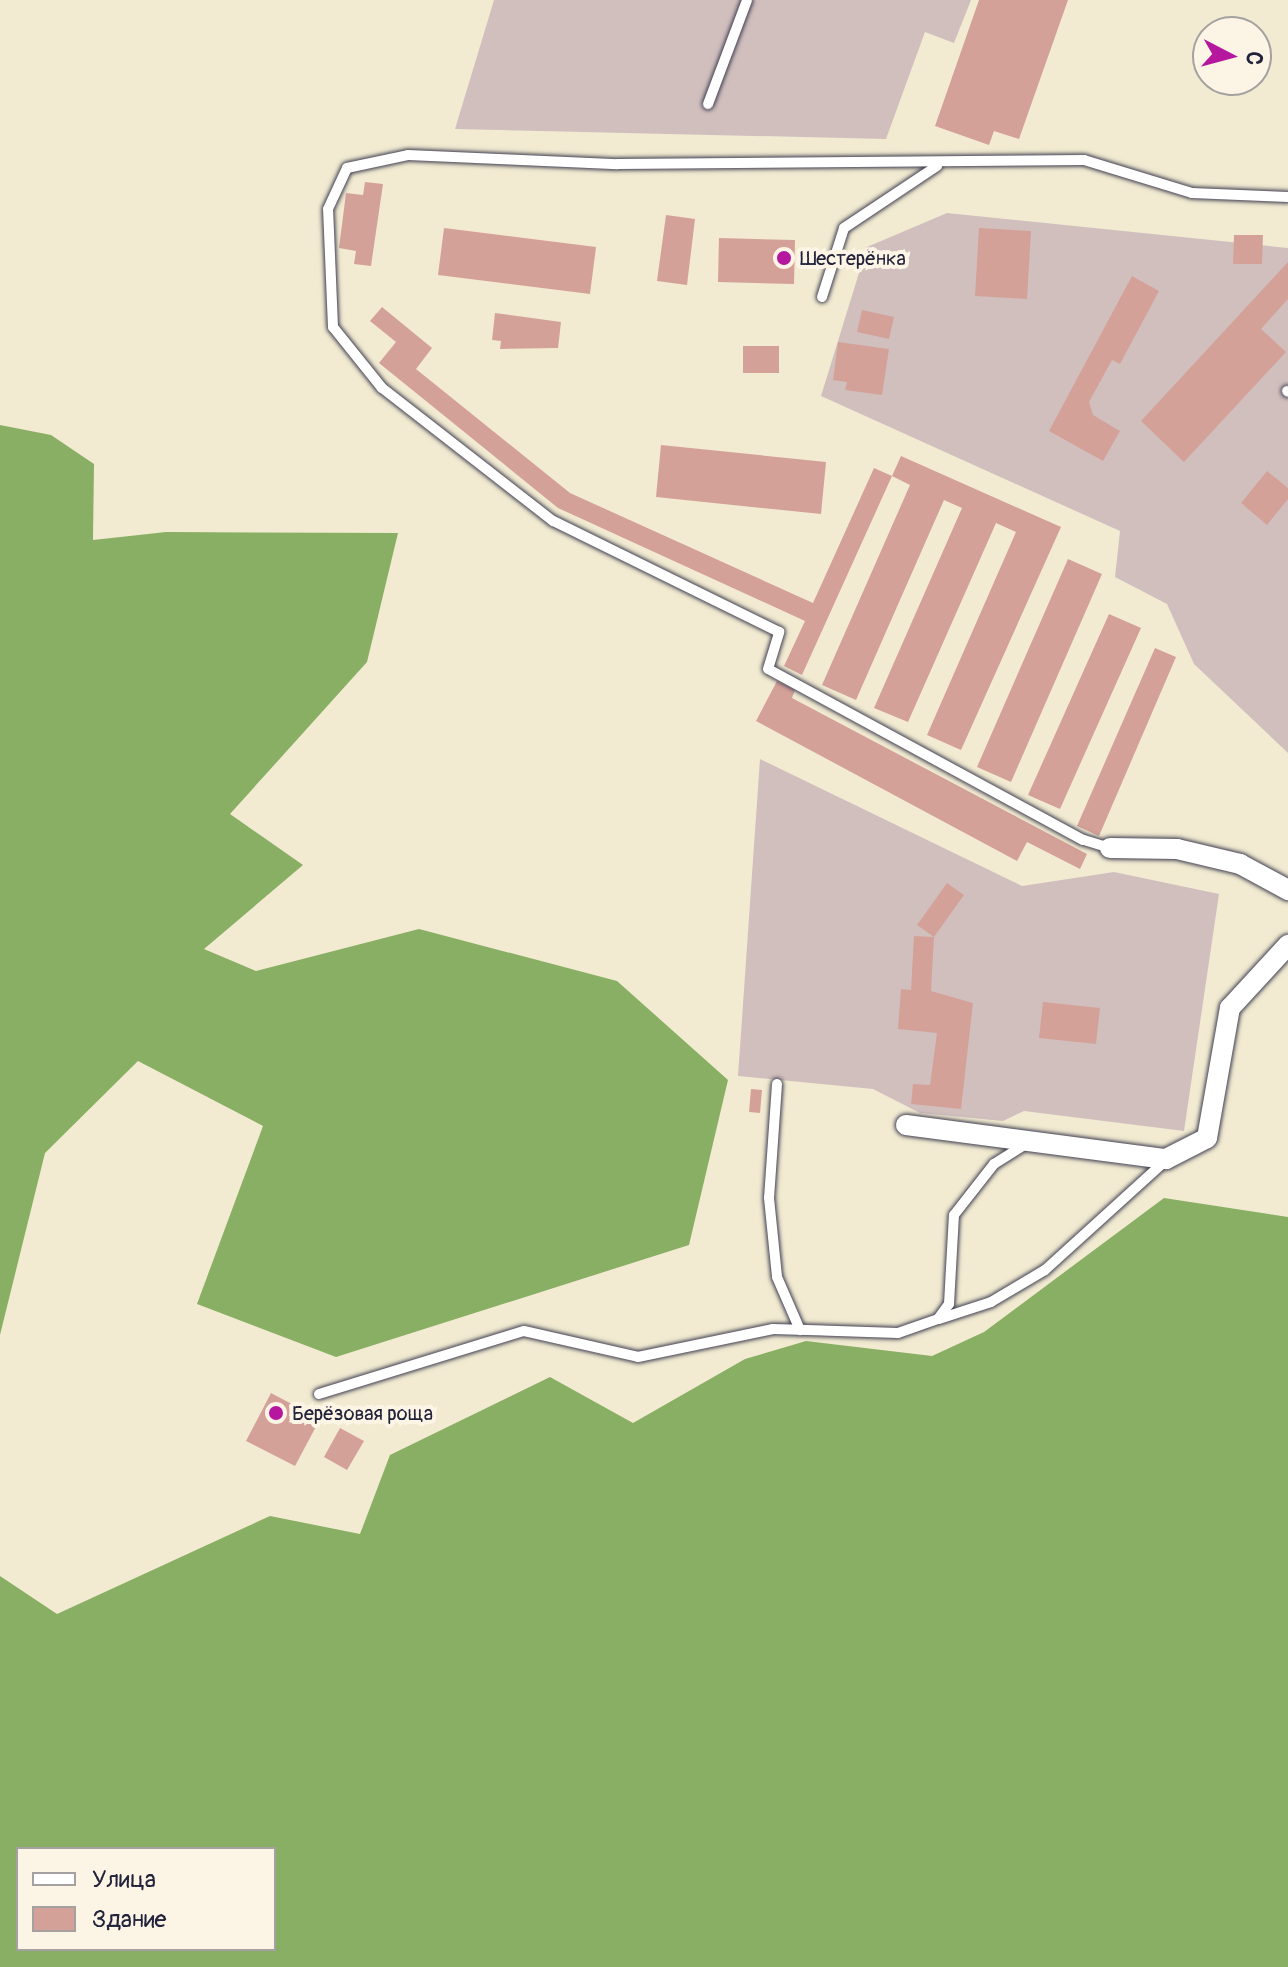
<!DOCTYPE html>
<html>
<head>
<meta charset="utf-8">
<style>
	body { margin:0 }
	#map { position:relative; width:1288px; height:1967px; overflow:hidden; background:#f2ebd2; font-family:Pangolin,sans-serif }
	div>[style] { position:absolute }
	.industrial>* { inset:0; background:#d1bfbe }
	.forest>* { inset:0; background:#89af64 }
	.building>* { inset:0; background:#d4a199 }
	.roads { filter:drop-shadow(0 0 2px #414052) drop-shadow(0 0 2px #414052) }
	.lane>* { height:10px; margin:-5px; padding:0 5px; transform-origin:5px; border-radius:5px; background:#fff }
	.street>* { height:20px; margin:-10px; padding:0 10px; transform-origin:10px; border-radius:10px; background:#fff }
	.dots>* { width:22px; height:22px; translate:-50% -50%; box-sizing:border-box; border:4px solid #fcf5e5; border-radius:50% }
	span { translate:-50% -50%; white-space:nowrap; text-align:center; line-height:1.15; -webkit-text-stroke:8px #fcf5e5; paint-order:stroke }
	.poi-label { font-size:20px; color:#22223b }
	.left { translate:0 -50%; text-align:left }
	.legend { position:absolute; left:16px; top:1847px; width:260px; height:104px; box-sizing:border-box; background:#fcf5e5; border:2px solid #a5a1a1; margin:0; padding:10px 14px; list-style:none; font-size:24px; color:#22223b }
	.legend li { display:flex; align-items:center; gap:16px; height:40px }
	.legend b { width:40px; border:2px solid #a5a1a1 }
	.north { position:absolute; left:1192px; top:16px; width:80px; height:80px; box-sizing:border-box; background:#fcf5e5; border:2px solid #a5a1a1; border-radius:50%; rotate:96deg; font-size:22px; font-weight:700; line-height:32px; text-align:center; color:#22223b }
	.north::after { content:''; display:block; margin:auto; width:28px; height:36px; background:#b5179e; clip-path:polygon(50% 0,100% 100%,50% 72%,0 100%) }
</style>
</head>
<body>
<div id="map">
	<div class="industrial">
		<div style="clip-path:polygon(494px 0,971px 0,954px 43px,925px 32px,886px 139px,455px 129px)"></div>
		<div style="clip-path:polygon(947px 213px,1288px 248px,1288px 753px,1194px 664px,1167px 604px,1115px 577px,1120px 531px,821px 396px,867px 247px)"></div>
		<div style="clip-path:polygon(760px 759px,1022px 886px,1114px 872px,1219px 894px,1184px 1131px,1024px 1111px,1003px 1121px,920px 1113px,873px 1089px,738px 1076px)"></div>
	</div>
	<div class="forest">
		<div style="clip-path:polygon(0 425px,51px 435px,94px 464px,93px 540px,166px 532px,398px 533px,367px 662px,230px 814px,303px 865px,204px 949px,256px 971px,419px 929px,617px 981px,728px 1080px,689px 1245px,336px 1357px,197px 1304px,263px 1126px,138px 1061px,45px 1153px,0 1335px)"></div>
		<div style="clip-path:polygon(evenodd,1164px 1198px,1288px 1217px,1288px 1967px,0 1967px,0 1576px,57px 1614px,270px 1516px,360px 1534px,390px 1455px,550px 1377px,633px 1423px,745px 1359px,806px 1341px,932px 1356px,984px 1332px,1164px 1198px,18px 1849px,274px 1849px,274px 1949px,18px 1949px,18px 1849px)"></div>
	</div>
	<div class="building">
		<div style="clip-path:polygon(979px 0,1068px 0,1019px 139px,994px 131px,989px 145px,935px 126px)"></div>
		<div style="clip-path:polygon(365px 182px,383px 184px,371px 266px,354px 264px,356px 251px,339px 248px,346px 193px,363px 195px)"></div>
		<div style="clip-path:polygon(666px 215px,695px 219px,687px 285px,657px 281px)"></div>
		<div style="clip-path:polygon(444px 228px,596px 247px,590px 294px,438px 275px)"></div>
		<div style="clip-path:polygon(979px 228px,1031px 231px,1027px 299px,975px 296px)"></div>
		<div style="clip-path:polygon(1234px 235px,1263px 235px,1262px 264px,1233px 264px)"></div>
		<div style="clip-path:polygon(719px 238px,795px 240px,794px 284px,718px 282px)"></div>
		<div style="clip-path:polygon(1288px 262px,1288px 299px,1261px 329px,1286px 352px,1184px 462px,1141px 421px)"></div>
		<div style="clip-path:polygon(1132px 276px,1159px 291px,1120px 364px,1112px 360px,1089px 402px,1093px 415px,1120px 431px,1103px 461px,1049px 431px)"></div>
		<div style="clip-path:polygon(382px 307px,432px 348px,416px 369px,570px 493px,813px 603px,874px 468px,892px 476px,802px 675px,784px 666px,805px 621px,558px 508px,379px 363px,396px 342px,370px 321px)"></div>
		<div style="clip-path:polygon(862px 310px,894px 317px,889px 339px,857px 332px)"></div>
		<div style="clip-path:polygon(495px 313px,561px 322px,558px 348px,500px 349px,501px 341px,492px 340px)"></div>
		<div style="clip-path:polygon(838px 342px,889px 349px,882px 395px,845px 390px,847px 382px,833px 380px)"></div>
		<div style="clip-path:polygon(743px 346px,779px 346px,779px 373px,743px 373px)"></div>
		<div style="clip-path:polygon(661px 445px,826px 462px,821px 514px,656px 497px)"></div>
		<div style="clip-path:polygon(901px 456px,1061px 527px,961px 750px,927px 735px,1016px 532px,996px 523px,908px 722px,874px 708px,962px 508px,944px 500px,856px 700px,822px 685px,910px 485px,892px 476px)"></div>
		<div style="clip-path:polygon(1267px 471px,1288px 488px,1288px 499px,1267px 525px,1241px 503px)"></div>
		<div style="clip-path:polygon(1068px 559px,1102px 574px,1011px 782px,977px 767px)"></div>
		<div style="clip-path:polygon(1109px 614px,1141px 628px,1060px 809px,1028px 795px)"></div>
		<div style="clip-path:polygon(1155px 648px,1176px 657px,1099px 836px,1077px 826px)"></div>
		<div style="clip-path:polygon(777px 681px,795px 690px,792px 698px,1087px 854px,1080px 869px,1027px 842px,1017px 861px,756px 721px)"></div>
		<div style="clip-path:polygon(947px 883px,964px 895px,934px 937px,917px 925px)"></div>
		<div style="clip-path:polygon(914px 936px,934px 937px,931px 991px,973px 1003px,961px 1109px,911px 1104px,913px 1084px,930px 1085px,937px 1033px,898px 1029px,901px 989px,911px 990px)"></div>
		<div style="clip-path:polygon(1043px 1002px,1100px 1008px,1096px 1044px,1039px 1038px)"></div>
		<div style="clip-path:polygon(751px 1089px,762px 1090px,760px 1113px,749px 1112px)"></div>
		<div style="clip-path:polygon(271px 1393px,320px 1419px,295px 1466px,246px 1441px)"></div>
		<div style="clip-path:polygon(340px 1428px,364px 1441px,347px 1470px,324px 1457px)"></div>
	</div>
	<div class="roads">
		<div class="lane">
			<div style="left:708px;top:104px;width:111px;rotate:-69.4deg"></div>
			<div style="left:822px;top:297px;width:72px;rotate:-72.3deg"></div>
			<div style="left:844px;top:228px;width:112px;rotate:-33.7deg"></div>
			<div style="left:1287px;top:391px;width:1px;rotate:45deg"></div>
			<div style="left:1110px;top:848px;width:28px;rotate:-163deg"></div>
			<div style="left:1083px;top:840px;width:358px;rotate:-151.5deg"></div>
			<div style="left:768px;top:669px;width:39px;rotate:-73deg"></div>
			<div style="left:779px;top:632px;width:252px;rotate:-153.8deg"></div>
			<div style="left:553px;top:521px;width:217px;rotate:-142.1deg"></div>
			<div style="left:382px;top:388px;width:78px;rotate:-128.8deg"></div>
			<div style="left:333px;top:327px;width:118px;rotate:-92.4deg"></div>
			<div style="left:328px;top:209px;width:45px;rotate:-65.1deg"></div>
			<div style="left:347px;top:168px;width:62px;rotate:-12deg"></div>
			<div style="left:408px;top:155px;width:210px;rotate:2.5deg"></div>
			<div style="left:618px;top:164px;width:466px;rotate:-0.5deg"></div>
			<div style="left:1084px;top:160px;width:113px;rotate:17deg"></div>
			<div style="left:1192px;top:193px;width:96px;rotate:2.4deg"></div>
			<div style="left:777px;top:1084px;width:114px;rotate:94deg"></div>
			<div style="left:769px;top:1198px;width:79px;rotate:84.2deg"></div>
			<div style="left:777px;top:1277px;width:58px;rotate:66.5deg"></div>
			<div style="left:939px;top:1319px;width:55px;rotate:-18.1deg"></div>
			<div style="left:991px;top:1302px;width:63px;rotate:-30.7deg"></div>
			<div style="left:1045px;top:1270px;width:162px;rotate:-42.2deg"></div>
			<div style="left:319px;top:1394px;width:214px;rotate:-17.1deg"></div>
			<div style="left:524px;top:1331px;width:117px;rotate:12.8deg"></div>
			<div style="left:638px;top:1357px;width:138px;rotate:-11.7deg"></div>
			<div style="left:773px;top:1329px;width:125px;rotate:1.8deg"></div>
			<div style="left:898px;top:1333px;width:42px;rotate:-19.3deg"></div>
			<div style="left:938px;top:1319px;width:19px;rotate:-54deg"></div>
			<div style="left:949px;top:1304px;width:89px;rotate:-86.8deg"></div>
			<div style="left:954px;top:1215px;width:65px;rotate:-51.9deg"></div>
			<div style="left:994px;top:1164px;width:38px;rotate:-32deg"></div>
		</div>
		<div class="street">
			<div style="left:1110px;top:848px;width:67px;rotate:0.9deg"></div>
			<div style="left:1177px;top:849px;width:65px;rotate:13.4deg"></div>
			<div style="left:1240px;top:864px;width:55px;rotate:28.4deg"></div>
			<div style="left:906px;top:1125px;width:262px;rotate:7.5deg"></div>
			<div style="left:1166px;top:1159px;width:46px;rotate:-27.1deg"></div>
			<div style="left:1207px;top:1138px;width:132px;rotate:-80deg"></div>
			<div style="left:1230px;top:1008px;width:86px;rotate:-47.4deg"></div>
		</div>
	</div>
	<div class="dots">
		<div style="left:784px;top:258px;background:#b5179e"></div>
		<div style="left:276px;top:1413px;background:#b5179e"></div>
	</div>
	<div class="poi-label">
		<span class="left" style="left:800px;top:258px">Шестерёнка</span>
		<span class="left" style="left:292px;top:1413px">Берёзовая роща</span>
	</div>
	<ul class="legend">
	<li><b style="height:10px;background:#fff"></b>Улица</li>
	<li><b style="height:22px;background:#d4a199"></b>Здание</li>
	</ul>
	<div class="north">С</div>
</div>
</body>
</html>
